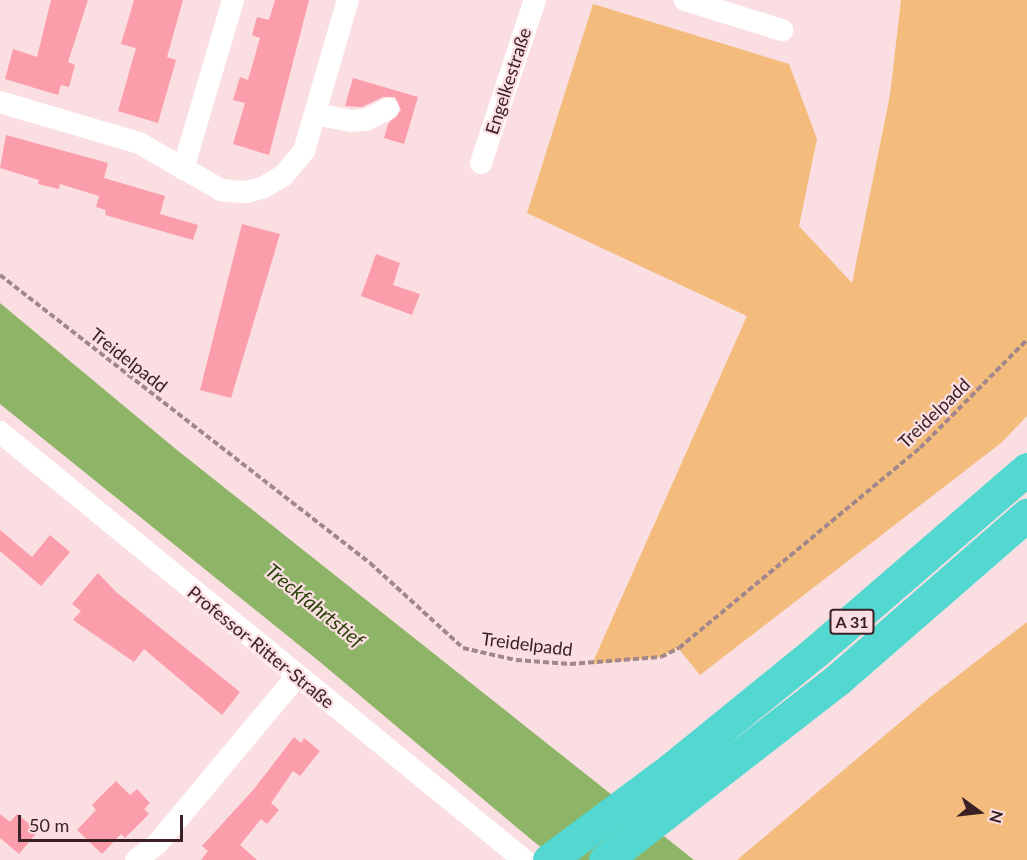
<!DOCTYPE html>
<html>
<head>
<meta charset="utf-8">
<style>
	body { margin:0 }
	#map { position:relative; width:1027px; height:860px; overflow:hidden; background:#fadee1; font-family:Lato,sans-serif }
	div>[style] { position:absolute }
	.green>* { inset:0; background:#f3bc7c }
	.water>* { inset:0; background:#8eb567 }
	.building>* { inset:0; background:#fb9dab }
	.path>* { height:4px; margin-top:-2px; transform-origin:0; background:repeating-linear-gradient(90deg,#a3888b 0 6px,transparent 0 9px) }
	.minor>* { height:22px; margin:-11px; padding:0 11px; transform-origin:11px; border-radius:11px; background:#fff }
	.highway>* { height:33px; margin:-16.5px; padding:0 16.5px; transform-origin:16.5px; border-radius:16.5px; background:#53d8d1 }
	span { translate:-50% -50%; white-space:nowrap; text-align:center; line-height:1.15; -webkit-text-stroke:4.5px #fadee1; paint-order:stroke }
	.shield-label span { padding:2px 4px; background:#fadee1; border:2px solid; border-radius:4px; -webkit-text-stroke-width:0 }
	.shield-label { font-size:16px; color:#3b2125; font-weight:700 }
	.street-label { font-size:18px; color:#3b2125 }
	.water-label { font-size:20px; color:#2a4208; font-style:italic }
	.north { position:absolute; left:949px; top:782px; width:60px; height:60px; -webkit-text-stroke:4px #fadee1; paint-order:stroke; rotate:105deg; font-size:16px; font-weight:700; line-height:24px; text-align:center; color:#3b2125 }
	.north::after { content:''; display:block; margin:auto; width:21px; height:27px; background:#3b2125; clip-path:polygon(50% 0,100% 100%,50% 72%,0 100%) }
	.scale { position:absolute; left:18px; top:815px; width:165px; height:27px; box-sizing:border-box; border:3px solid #3b2125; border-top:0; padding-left:8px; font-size:18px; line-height:21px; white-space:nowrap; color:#3b2125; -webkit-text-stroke:4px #fadee1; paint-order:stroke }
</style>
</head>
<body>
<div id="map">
	<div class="green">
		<div style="clip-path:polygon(901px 0,1027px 0,1027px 416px,1001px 443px,700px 675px,678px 648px,661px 657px,592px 664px,747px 316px,527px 213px,593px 4px,789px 64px,817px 139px,799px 226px,852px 283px,890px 95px)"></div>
		<div style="clip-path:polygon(1027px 622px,1027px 860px,737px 860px,929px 698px)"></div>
	</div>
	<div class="water">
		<div style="clip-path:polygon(0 303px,177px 450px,694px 860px,558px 860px,533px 841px,320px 662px,0 404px)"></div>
	</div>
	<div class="building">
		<div style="clip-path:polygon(51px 0,88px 0,68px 62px,75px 65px,69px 87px,61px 85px,58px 95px,5px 79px,13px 49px,37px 57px)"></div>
		<div style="clip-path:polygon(134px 0,183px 0,167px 57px,176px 60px,158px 123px,118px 111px,136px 48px,121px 44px)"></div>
		<div style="clip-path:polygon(275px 0,309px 0,269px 155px,233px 144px,245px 103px,233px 100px,240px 77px,248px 80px,260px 38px,252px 35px,257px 17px,269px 20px)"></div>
		<div style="clip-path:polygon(353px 78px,418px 97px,404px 144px,384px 138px,388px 124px,401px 110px,395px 97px,383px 97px,362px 107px,345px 106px)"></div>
		<div style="clip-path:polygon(6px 135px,108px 163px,104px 178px,165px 196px,160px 214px,198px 225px,193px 240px,105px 215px,106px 210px,96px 207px,99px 196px,60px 184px,59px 189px,38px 184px,39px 180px,0 168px)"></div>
		<div style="clip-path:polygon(242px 224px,280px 234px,231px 398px,200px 390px)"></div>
		<div style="clip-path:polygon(376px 254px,400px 263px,393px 285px,420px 294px,412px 315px,361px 296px)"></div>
		<div style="clip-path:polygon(0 530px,32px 557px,50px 535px,70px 552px,41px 586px,0 551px)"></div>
		<div style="clip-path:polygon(98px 573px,116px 592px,240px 692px,222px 715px,144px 649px,134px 662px,73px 620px,81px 611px,72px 604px)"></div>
		<div style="clip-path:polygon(294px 737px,301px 743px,304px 738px,320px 751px,300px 776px,293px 771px,271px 803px,279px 810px,267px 824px,261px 819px,240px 845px,257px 860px,201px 860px,208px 851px,202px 846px,254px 789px)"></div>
		<div style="clip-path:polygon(116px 781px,130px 795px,137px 789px,150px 803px,144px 809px,149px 814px,125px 838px,121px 834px,102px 854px,77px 830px,96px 810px,92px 805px)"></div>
		<div style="clip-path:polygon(0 814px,10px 822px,17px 814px,38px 831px,19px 854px,0 838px)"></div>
	</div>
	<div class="path">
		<div style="left:0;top:275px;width:469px;rotate:37.9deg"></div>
		<div style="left:370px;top:563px;width:126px;rotate:42.4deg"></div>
		<div style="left:463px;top:648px;width:54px;rotate:12.8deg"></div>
		<div style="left:516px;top:660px;width:54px;rotate:4.2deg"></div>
		<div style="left:570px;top:664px;width:91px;rotate:-4.4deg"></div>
		<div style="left:661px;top:657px;width:20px;rotate:-27deg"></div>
		<div style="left:679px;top:648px;width:313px;rotate:-39.7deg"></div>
		<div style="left:920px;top:448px;width:152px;rotate:-45.3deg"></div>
	</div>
	<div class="minor">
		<div style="left:685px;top:0;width:102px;rotate:17.2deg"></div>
		<div style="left:0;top:102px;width:145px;rotate:16.4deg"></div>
		<div style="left:139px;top:143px;width:95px;rotate:29.8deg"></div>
		<div style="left:221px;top:190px;width:25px;rotate:5deg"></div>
		<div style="left:246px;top:192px;width:16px;rotate:-14deg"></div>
		<div style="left:262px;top:188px;width:24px;rotate:-30deg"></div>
		<div style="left:283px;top:176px;width:33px;rotate:-50deg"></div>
		<div style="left:304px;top:151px;width:157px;rotate:-73.8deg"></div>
		<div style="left:315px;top:114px;width:36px;rotate:11deg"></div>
		<div style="left:350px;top:121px;width:16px;rotate:-4deg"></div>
		<div style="left:366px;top:120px;width:25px;rotate:-27deg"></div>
		<div style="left:481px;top:163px;width:172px;rotate:-71.7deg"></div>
		<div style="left:183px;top:169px;width:176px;rotate:-73.5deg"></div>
		<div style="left:0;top:432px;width:677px;rotate:39.24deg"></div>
		<div style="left:136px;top:860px;width:26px;rotate:-37deg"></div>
		<div style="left:157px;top:844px;width:219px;rotate:-50.2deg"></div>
	</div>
	<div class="highway">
		<div style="left:549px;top:860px;width:152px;rotate:-36.7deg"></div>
		<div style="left:671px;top:769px;width:186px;rotate:-39.1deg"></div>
		<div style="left:815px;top:652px;width:280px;rotate:-40.8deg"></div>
		<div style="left:605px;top:860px;width:294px;rotate:-37.8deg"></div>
		<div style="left:837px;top:680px;width:252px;rotate:-41deg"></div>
	</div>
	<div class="shield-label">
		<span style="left:852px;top:622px">A 31</span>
	</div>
	<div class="street-label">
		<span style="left:508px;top:81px;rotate:-72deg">Engelkestraße</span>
		<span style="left:129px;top:360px;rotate:38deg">Treidelpadd</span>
		<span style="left:934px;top:413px;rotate:-44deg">Treidelpadd</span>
		<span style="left:527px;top:644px;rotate:7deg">Treidelpadd</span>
		<span style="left:261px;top:647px;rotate:39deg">Professor-Ritter-Straße</span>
	</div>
	<div class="water-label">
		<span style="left:315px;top:605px;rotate:39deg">Treckfahrtstief</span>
	</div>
	<div class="north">N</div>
	<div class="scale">50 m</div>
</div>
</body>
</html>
